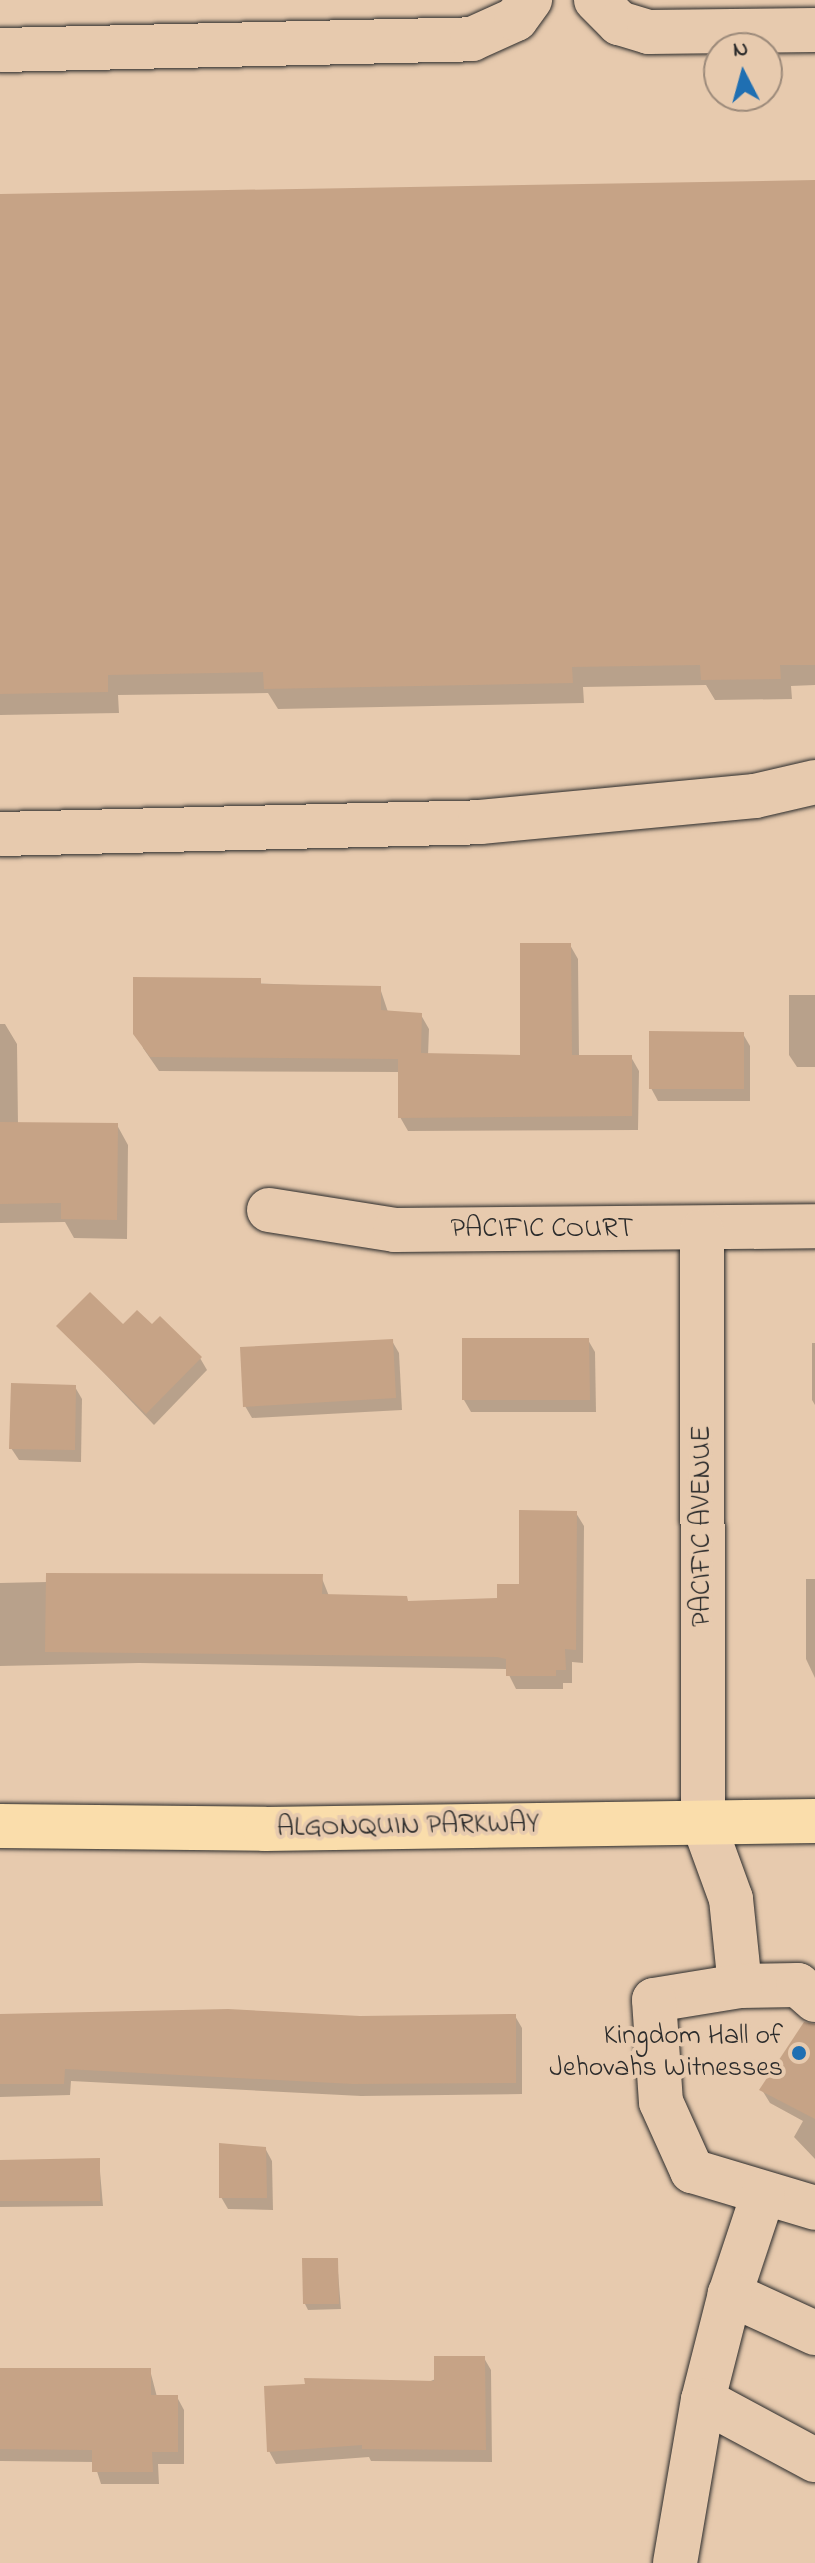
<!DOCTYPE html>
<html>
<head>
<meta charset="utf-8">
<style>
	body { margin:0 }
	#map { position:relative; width:815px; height:2563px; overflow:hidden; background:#e7caae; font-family:"Indie Flower",sans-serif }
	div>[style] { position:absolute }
	.shadow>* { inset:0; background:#0003 }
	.building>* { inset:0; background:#c6a386 }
	.roads { filter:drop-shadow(0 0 2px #2b2b2b) drop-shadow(0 0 2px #2b2b2b) }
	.minor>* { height:44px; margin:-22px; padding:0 22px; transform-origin:22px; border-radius:22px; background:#e7caae }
	.major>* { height:44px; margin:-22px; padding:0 22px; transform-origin:22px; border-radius:22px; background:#faddab }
	.dots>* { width:22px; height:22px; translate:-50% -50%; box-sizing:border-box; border:4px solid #e7caae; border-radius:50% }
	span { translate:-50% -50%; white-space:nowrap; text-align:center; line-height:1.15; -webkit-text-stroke:8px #e7caae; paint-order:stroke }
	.street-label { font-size:28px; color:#2b2b2b }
	.poi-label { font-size:28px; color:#2b2b2b }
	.right { translate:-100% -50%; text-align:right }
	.north { position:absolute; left:703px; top:32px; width:80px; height:80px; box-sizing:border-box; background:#e7caae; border:2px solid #9c8a7a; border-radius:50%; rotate:354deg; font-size:22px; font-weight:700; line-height:32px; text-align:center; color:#2b2b2b }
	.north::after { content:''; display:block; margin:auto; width:28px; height:36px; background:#1f6fb2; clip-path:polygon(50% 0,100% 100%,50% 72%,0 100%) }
</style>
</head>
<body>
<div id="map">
	<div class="shadow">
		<div style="clip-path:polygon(815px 182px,815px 685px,791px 686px,792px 699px,715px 700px,706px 685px,583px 687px,584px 703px,278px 709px,268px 693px,118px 695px,119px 713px,0 715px,0 196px)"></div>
		<div style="clip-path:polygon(570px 945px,578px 959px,579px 1057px,631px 1057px,639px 1071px,638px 1130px,408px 1131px,400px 1117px,400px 1072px,159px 1071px,143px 1048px,135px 979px,380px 988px,388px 1012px,421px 1015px,429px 1029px,428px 1056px,522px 1057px)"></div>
		<div style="clip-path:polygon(789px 995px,815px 995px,815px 1067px,797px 1067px,789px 1055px)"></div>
		<div style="clip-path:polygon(0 1024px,5px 1024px,17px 1044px,18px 1124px,117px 1125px,128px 1145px,127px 1239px,74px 1238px,65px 1222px,0 1223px)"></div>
		<div style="clip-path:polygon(743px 1034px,750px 1046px,750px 1101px,658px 1101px,651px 1088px)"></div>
		<div style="clip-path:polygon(59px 1326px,123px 1327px,200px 1358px,207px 1370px,154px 1425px)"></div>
		<div style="clip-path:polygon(588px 1340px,595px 1352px,596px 1412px,471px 1412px,464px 1400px)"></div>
		<div style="clip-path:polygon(392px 1341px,399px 1353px,402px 1410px,252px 1418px,245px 1406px)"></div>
		<div style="clip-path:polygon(812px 1343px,815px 1343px,815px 1405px,812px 1400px)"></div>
		<div style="clip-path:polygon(75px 1387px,82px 1399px,81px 1462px,19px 1460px,11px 1448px)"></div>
		<div style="clip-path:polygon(576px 1513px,584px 1526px,583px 1663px,572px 1662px,572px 1683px,563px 1683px,563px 1689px,516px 1689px,506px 1669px,139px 1663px,0 1666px,0 1583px,321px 1576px,329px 1596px,409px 1603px,499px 1600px,521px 1586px)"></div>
		<div style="clip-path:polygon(806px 1579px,815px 1579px,815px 1678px,806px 1659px)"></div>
		<div style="clip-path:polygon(0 2016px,515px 2016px,522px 2028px,522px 2094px,361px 2096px,71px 2081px,70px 2095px,0 2097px)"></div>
		<div style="clip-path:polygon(815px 2025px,815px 2159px,794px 2137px,803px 2121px,770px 2103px,762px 2090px)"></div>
		<div style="clip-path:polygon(265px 2148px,272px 2161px,273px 2210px,228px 2209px,221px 2197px)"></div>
		<div style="clip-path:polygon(99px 2160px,103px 2206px,0 2207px,0 2162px)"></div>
		<div style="clip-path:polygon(337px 2260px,341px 2309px,308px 2310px,305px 2304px)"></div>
		<div style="clip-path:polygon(484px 2358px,491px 2370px,492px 2462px,371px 2461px,369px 2457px,276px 2464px,269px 2451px)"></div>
		<div style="clip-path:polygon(150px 2370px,157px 2397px,177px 2397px,184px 2410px,184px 2464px,158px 2464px,159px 2484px,101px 2484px,94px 2462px,0 2461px,0 2371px)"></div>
	</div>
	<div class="building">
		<div style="clip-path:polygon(815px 180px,815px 665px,780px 665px,781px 679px,701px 680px,700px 665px,572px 667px,573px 683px,264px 689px,263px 672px,108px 675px,108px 692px,0 694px,0 194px)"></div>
		<div style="clip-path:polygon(520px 943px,571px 943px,572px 1055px,632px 1055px,632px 1116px,398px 1118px,398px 1059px,150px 1057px,133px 1034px,133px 977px,261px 978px,261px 984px,381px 986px,381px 1010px,422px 1013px,421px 1053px,520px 1055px)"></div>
		<div style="clip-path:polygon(649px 1031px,744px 1032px,744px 1089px,649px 1089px)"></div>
		<div style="clip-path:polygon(0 1122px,118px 1123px,117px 1220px,61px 1219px,61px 1203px,0 1204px)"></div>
		<div style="clip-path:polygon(90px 1292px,123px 1324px,137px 1310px,152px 1324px,160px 1316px,202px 1357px,146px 1414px,56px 1326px)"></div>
		<div style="clip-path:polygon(462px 1338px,589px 1338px,590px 1400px,462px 1400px)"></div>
		<div style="clip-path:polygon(393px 1339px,396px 1398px,243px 1407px,240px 1347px)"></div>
		<div style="clip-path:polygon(11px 1383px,76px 1385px,75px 1450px,9px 1449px)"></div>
		<div style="clip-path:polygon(519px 1510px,577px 1511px,576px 1650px,565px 1649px,566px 1670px,556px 1670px,556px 1676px,506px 1676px,506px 1659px,497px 1657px,45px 1652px,46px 1573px,323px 1574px,322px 1594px,407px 1596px,408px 1601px,497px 1598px,497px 1584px,519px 1584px)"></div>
		<div style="clip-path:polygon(228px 2009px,360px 2016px,516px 2014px,516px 2083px,353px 2084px,65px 2069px,64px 2084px,0 2084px,0 2014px)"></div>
		<div style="clip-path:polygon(804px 2022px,815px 2024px,815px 2119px,759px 2090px)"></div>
		<div style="clip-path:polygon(219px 2143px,266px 2147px,267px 2198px,219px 2198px)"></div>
		<div style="clip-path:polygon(100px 2158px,100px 2201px,0 2201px,0 2160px)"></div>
		<div style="clip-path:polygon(302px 2258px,338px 2258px,339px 2304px,303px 2304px)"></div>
		<div style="clip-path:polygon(434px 2356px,485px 2356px,486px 2450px,362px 2449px,362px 2445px,267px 2452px,264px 2386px,305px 2384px,304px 2378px,434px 2381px)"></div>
		<div style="clip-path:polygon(0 2368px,151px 2368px,151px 2395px,178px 2395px,178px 2452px,152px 2452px,153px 2472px,92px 2472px,92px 2450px,0 2449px)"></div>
	</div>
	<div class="roads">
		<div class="minor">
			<div style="left:596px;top:0;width:33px;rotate:45deg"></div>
			<div style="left:619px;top:23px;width:31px;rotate:17deg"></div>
			<div style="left:649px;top:32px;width:166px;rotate:-0.7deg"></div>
			<div style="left:0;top:50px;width:472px;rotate:-1.3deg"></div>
			<div style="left:472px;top:39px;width:48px;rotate:-24.4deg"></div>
			<div style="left:516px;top:19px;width:24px;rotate:-54deg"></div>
			<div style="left:0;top:834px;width:480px;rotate:-1.4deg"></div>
			<div style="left:480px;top:822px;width:276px;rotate:-5.4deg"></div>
			<div style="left:755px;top:796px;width:62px;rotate:-13.1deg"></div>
			<div style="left:269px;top:1210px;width:128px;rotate:9deg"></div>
			<div style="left:395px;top:1230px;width:420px;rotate:-0.5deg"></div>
			<div style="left:702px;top:1231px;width:591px;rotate:89.9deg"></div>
			<div style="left:703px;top:1822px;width:82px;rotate:70deg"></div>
			<div style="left:731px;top:1899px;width:87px;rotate:84.1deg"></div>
			<div style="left:740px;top:1986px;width:58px;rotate:-1deg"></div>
			<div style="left:798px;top:1985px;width:23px;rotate:41deg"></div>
			<div style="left:740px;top:1986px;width:87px;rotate:170.8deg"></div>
			<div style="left:654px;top:2000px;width:102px;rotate:86.1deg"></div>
			<div style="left:661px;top:2102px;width:76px;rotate:65.8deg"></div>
			<div style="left:692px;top:2171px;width:128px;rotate:16.7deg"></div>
			<div style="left:730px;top:2294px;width:104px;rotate:-71.6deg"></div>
			<div style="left:815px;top:2333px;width:94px;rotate:-155.4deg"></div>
			<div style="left:730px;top:2294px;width:109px;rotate:104.3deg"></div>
			<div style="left:703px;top:2400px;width:127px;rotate:28.2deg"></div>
			<div style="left:675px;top:2563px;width:165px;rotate:-80.3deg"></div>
		</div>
		<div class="major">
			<div style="left:0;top:1826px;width:265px;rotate:0.6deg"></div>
			<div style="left:265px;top:1829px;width:550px;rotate:-0.83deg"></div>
		</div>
	</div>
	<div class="dots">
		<div style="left:799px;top:2053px;background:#1f6fb2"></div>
	</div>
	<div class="street-label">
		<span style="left:542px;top:1230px">PACIFIC COURT</span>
		<span style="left:703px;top:1526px;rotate:-90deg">PACIFIC AVENUE</span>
		<span style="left:408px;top:1827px;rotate:-1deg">ALGONQUIN PARKWAY</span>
	</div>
	<div class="poi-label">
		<span class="right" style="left:783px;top:2053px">Kingdom Hall of<br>Jehovahs Witnesses</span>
	</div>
	<div class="north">N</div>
</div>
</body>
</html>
